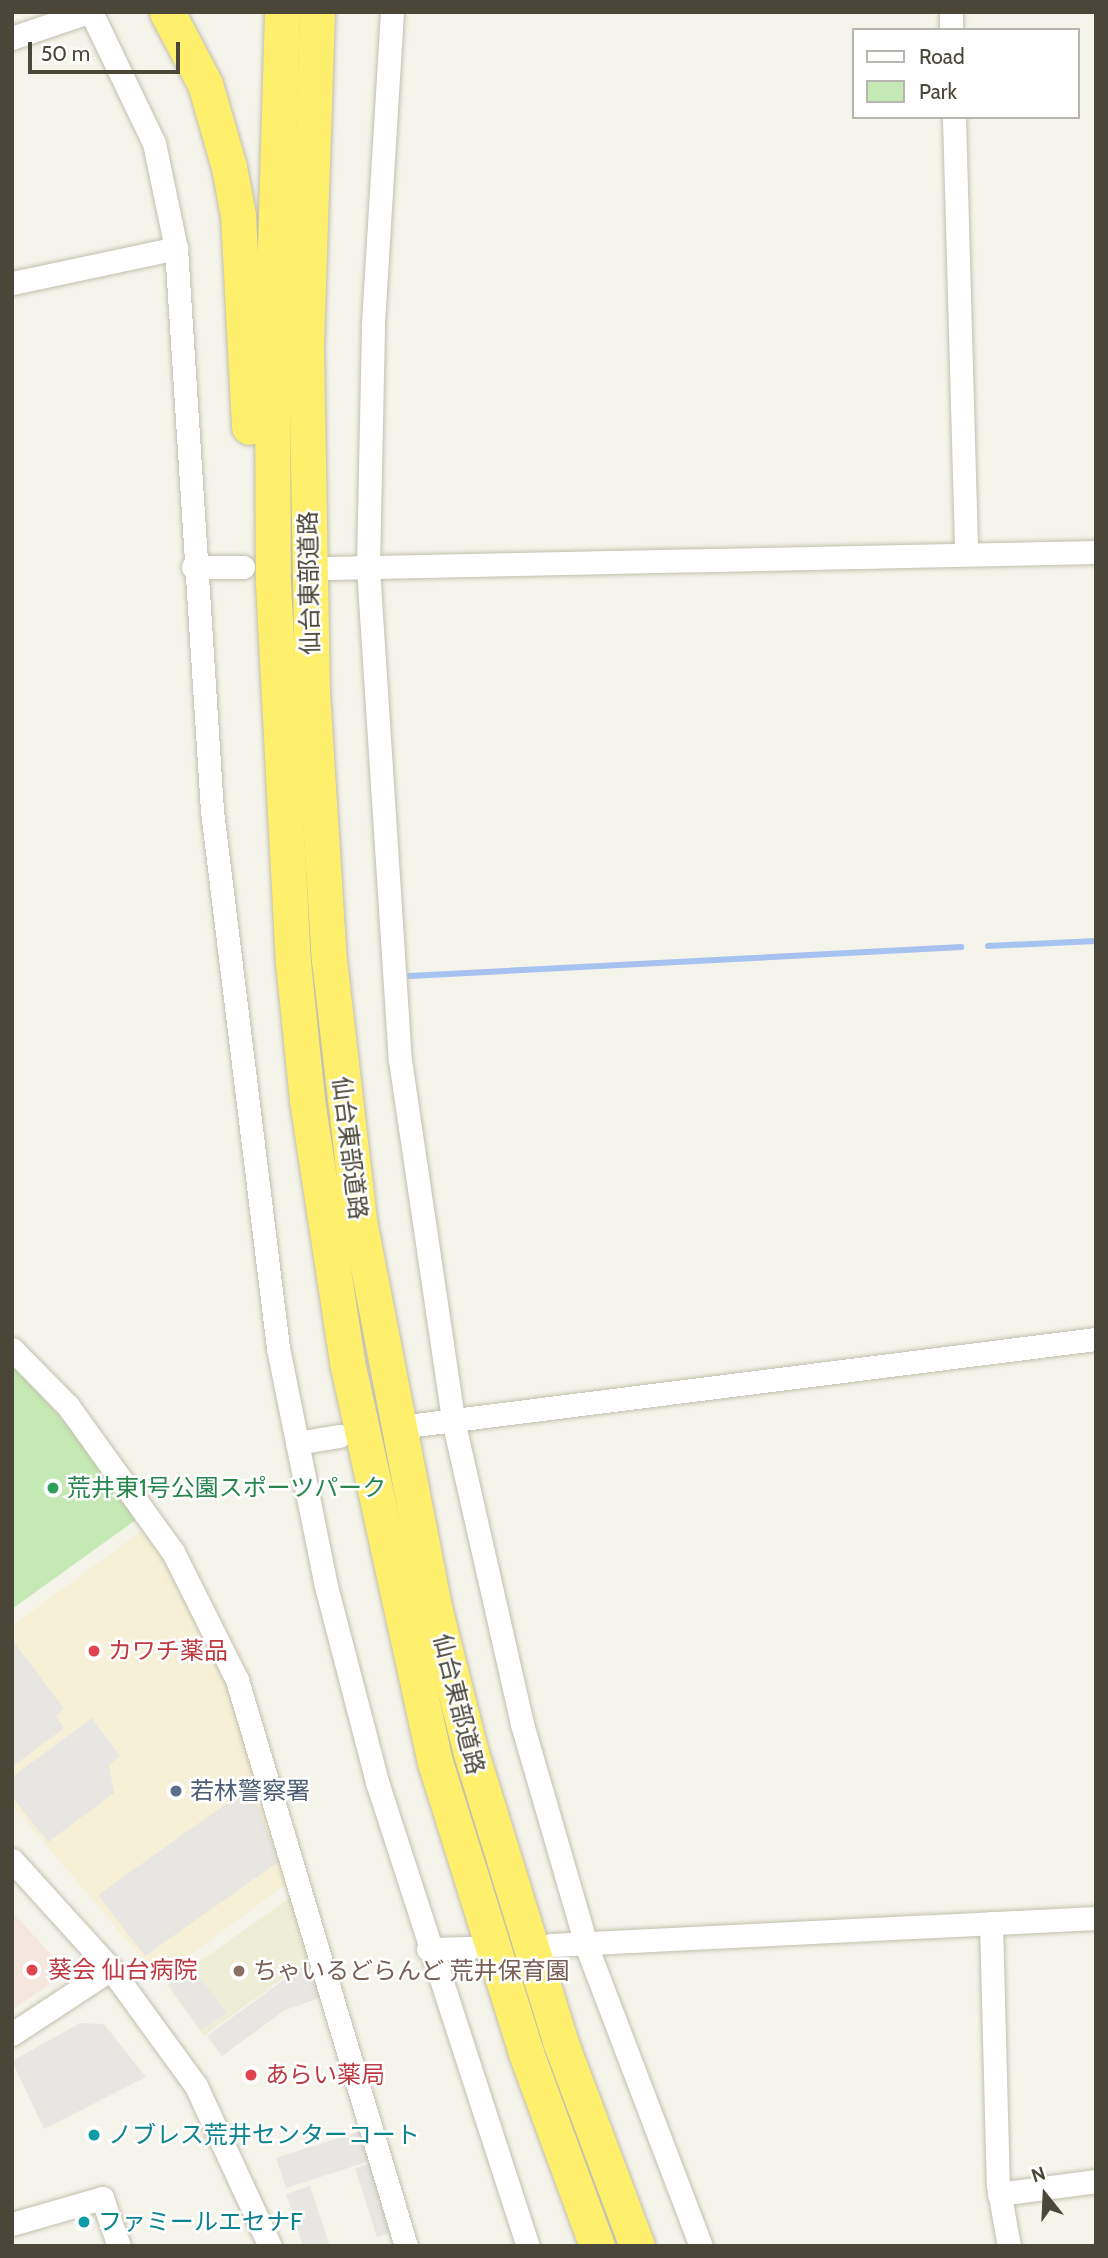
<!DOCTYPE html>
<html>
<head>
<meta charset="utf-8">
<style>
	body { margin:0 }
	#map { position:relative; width:1108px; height:2258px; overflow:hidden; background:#f5f4eb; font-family:Cabin,"Noto Sans JP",sans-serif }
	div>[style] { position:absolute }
	.commercial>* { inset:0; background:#f6f0d6 }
	.education>* { inset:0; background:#eeedd5 }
	.medical>* { inset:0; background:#f5e7de }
	.green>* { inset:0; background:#c5e9b4 }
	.parking>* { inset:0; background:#e7e6e2 }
	.stream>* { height:6px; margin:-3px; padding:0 3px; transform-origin:3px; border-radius:3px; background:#a7c2f1 }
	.roads { filter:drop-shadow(0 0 2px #c1bfad) drop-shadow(0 0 2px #c1bfad) }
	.minor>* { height:23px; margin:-11.5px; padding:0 11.5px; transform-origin:11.5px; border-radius:11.5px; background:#fff }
	.highway>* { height:35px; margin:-17.5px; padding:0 17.5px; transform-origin:17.5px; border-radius:17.5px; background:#feef6d }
	.dots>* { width:19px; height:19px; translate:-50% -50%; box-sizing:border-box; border:4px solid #fff; border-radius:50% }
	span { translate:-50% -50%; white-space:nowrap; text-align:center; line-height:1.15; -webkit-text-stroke:5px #fff; paint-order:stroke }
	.street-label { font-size:24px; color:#4a4738 }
	.leisure-label { font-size:24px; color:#27864d }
	.left { translate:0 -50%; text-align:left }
	.health-label { font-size:24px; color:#be3a42 }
	.service-label { font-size:24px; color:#4e5e75 }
	.education-label { font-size:24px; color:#785e54 }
	.culture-label { font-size:24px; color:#0d838f }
	.frame { position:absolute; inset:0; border:14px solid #4a4738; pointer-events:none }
	.legend { position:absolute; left:852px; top:28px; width:228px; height:91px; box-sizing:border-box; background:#fff; border:2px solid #b7b5af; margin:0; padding:9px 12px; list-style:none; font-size:21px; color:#4a4738 }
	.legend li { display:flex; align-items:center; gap:14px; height:35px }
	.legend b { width:35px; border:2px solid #b7b5af }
	.north { position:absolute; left:1010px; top:2160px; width:70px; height:70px; -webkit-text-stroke:5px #fff; paint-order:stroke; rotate:342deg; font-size:19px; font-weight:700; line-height:28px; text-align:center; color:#4a4738 }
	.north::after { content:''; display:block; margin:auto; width:24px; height:32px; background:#4a4738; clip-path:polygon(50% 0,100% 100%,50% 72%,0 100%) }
	.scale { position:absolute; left:28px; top:42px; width:152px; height:32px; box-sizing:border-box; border:4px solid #4a4738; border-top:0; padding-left:9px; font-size:21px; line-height:24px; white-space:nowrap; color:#4a4738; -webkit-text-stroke:5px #fff; paint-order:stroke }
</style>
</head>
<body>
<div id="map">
	<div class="commercial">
		<div style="clip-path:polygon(144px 1529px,168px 1562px,227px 1687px,288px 1883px,159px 1978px,12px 1805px,12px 1626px)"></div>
	</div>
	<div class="education">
		<div style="clip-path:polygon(291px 1897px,311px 1958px,204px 2036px,167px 1985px)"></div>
	</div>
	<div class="medical">
		<div style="clip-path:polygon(12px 1911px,52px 1956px,50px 1984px,12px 2010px)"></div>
	</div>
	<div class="green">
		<div style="clip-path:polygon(12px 1364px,73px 1431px,137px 1519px,12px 1609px)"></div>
	</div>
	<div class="parking">
		<div style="clip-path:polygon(14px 1642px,64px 1709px,56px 1716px,64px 1728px,12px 1767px)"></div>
		<div style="clip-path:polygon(92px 1718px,120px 1756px,109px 1765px,114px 1793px,48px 1842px,12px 1797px,12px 1777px)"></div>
		<div style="clip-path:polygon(251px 1786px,278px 1862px,145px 1956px,98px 1895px)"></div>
		<div style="clip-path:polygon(312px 1959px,326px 1996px,285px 2010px,222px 2056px,207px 2036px)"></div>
		<div style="clip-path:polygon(193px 1969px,227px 2012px,201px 2031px,169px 1985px)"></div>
		<div style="clip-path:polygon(80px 2023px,104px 2024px,146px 2077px,44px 2129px,12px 2061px)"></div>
		<div style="clip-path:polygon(361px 2131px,370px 2161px,286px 2188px,276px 2158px)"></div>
		<div style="clip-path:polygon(371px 2163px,393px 2232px,377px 2237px,355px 2168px)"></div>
		<div style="clip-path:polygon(310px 2186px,330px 2246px,303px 2246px,286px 2194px)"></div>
	</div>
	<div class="stream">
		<div style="left:988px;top:946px;width:108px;rotate:-2.7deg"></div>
		<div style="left:410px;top:976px;width:552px;rotate:-3.01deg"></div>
	</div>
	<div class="roads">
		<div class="minor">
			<div style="left:91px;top:12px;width:145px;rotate:64.3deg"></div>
			<div style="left:154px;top:143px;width:107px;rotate:78.2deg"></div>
			<div style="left:176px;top:248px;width:564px;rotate:86.34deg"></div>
			<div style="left:212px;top:811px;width:541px;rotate:82.99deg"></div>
			<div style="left:278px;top:1348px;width:243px;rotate:78.6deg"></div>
			<div style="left:326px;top:1586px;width:203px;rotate:75.4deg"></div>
			<div style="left:377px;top:1782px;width:488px;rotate:72deg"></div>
			<div style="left:392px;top:12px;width:316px;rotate:93.5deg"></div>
			<div style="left:373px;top:327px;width:241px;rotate:91.2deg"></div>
			<div style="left:368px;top:568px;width:493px;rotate:86.3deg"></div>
			<div style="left:400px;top:1060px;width:364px;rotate:81.6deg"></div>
			<div style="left:453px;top:1420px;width:312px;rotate:77.2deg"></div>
			<div style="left:522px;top:1724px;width:230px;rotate:73.8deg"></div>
			<div style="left:586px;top:1945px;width:322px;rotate:69.1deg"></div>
			<div style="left:951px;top:12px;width:18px;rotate:90deg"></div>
			<div style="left:12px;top:38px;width:80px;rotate:-18.9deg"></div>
			<div style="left:954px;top:117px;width:437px;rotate:88.4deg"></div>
			<div style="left:12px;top:283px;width:168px;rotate:-12deg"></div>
			<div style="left:193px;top:567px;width:50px"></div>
			<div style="left:329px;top:568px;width:767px;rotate:-1.2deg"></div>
			<div style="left:12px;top:1349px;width:80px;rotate:45.5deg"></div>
			<div style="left:68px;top:1406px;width:180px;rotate:54.3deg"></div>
			<div style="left:173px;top:1552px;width:143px;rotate:63.4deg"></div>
			<div style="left:237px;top:1680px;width:591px;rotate:73.38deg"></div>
			<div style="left:415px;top:1425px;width:686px;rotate:-7.2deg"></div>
			<div style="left:297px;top:1443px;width:43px;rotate:-9.5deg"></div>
			<div style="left:12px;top:1860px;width:147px;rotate:47.8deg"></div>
			<div style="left:111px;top:1969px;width:145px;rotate:54deg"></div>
			<div style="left:196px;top:2086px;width:176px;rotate:65.2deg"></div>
			<div style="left:991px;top:1923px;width:262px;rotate:88.5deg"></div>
			<div style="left:998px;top:2185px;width:62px;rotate:79.8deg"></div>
			<div style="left:551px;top:1945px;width:546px;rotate:-2.84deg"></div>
			<div style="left:428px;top:1949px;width:42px;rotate:-1.4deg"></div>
			<div style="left:12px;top:2034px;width:118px;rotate:-33.3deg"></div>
			<div style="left:999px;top:2194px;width:98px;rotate:-7.6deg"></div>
			<div style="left:12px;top:2224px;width:94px;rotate:-16.1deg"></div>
			<div style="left:102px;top:2198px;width:51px;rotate:70.5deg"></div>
		</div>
		<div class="highway">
			<div style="left:167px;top:12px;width:81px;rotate:62.2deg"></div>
			<div style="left:205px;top:84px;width:86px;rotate:73.9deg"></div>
			<div style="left:229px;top:167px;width:49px;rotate:79.4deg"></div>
			<div style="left:238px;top:215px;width:212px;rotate:87deg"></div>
			<div style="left:282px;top:12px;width:336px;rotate:91.7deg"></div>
			<div style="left:272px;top:348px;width:235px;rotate:89.8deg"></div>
			<div style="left:273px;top:583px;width:380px;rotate:87deg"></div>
			<div style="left:293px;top:962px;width:139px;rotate:84.2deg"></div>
			<div style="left:307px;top:1100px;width:265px;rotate:81.3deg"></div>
			<div style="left:347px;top:1362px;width:410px;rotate:77.6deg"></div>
			<div style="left:435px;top:1762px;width:305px;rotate:72.6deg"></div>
			<div style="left:526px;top:2053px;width:206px;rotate:69.8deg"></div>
			<div style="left:317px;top:12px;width:338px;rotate:91.9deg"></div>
			<div style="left:306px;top:350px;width:342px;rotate:89deg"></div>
			<div style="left:312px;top:692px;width:269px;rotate:86.4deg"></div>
			<div style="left:329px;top:960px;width:268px;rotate:83.4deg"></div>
			<div style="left:360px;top:1226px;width:392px;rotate:79deg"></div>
			<div style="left:435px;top:1611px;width:146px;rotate:75.8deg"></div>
			<div style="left:471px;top:1753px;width:301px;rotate:72.8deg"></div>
			<div style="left:560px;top:2041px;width:219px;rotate:69.4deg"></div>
		</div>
	</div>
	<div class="dots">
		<div style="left:53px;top:1488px;background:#2e9e5b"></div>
		<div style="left:94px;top:1651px;background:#e0444e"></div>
		<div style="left:176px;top:1791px;background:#5c6f8a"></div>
		<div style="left:32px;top:1970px;background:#e0444e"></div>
		<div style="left:239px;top:1971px;background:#8d6e63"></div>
		<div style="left:251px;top:2075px;background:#e0444e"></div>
		<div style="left:94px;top:2135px;background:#0f9aa8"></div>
		<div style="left:84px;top:2222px;background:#0f9aa8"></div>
	</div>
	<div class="street-label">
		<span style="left:309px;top:583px;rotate:-91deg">仙台東部道路</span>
		<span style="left:350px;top:1148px;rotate:83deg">仙台東部道路</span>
		<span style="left:459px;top:1704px;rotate:76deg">仙台東部道路</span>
	</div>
	<div class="leisure-label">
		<span class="left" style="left:67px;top:1488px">荒井東1号公園スポーツパーク</span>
	</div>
	<div class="health-label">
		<span class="left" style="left:108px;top:1651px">カワチ薬品</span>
		<span class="left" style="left:48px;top:1970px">葵会 仙台病院</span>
		<span class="left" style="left:265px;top:2075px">あらい薬局</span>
	</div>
	<div class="service-label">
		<span class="left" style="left:190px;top:1791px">若林警察署</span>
	</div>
	<div class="education-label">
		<span class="left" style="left:253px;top:1971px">ちゃいるどらんど 荒井保育園</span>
	</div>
	<div class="culture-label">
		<span class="left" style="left:108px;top:2135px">ノブレス荒井センターコート</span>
		<span class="left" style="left:98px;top:2222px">ファミールエセナF</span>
	</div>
	<div class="frame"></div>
	<ul class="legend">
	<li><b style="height:9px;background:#fff"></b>Road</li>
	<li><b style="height:19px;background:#c5e9b4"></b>Park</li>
	</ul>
	<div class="north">N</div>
	<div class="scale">50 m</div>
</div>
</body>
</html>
